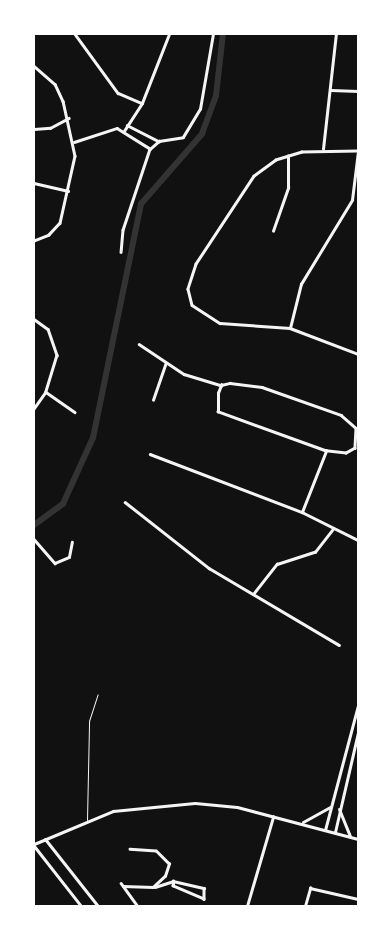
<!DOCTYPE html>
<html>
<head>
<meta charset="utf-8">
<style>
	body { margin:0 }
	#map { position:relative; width:392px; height:940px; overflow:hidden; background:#111; font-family:Montserrat,sans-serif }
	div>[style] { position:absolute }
	.canal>* { height:5.5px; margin:-2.75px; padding:0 2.75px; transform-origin:2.75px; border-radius:2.75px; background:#333 }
	.service>* { height:1px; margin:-0.5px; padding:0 0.5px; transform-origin:0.5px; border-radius:0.5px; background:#f5f5f5 }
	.minor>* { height:2.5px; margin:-1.25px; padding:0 1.25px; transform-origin:1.25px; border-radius:1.25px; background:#f5f5f5 }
	.tertiary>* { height:3px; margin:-1.5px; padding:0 1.5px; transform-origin:1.5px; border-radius:1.5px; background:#f5f5f5 }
	.secondary>* { height:3px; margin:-1.5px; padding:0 1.5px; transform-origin:1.5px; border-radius:1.5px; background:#f5f5f5 }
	span { translate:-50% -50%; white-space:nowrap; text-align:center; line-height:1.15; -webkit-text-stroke:4px #fff; paint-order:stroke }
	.frame { position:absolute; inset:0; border:35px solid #fff; pointer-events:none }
</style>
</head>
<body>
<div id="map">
	<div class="canal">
		<div style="left:34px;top:525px;width:36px;rotate:-36deg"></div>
		<div style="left:63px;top:504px;width:72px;rotate:-65.6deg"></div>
		<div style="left:93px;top:438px;width:239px;rotate:-78.4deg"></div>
		<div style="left:141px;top:204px;width:93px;rotate:-48.9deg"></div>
		<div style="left:202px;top:134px;width:40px;rotate:-69.8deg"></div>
		<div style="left:216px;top:96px;width:62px;rotate:-83.6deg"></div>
	</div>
	<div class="service">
		<div style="left:87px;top:820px;width:99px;rotate:-88.8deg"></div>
		<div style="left:89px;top:721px;width:28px;rotate:-72deg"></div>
	</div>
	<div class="minor">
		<div style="left:75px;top:34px;width:73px;rotate:53.9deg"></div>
		<div style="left:118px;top:93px;width:26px;rotate:23deg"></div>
		<div style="left:142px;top:103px;width:74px;rotate:-68.6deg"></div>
		<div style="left:34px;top:66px;width:28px;rotate:41deg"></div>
		<div style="left:55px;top:84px;width:19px;rotate:65deg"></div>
		<div style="left:63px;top:101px;width:56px;rotate:77.7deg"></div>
		<div style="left:75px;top:156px;width:69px;rotate:102.6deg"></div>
		<div style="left:60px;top:223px;width:16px;rotate:133deg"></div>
		<div style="left:49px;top:235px;width:16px;rotate:158deg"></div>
		<div style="left:331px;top:90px;width:27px;rotate:2deg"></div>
		<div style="left:127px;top:125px;width:36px;rotate:27deg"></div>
		<div style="left:159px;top:141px;width:24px;rotate:-9deg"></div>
		<div style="left:183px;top:137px;width:33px;rotate:-59deg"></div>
		<div style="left:200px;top:109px;width:76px;rotate:-80.2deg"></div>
		<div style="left:34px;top:129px;width:16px;rotate:-4deg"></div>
		<div style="left:50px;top:128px;width:21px;rotate:-28deg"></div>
		<div style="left:124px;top:131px;width:33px;rotate:-57deg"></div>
		<div style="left:74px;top:142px;width:45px;rotate:-18deg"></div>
		<div style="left:117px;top:128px;width:39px;rotate:32deg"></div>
		<div style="left:150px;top:149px;width:85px;rotate:108.4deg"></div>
		<div style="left:123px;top:230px;width:22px;rotate:95deg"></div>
		<div style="left:150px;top:149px;width:12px;rotate:-42deg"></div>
		<div style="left:323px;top:149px;width:116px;rotate:-83.6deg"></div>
		<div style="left:358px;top:151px;width:56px;rotate:179deg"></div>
		<div style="left:302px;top:152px;width:27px;rotate:163deg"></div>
		<div style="left:276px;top:160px;width:27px;rotate:144deg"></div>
		<div style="left:254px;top:176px;width:105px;rotate:123.4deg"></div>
		<div style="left:196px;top:264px;width:26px;rotate:108deg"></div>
		<div style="left:188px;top:289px;width:16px;rotate:76deg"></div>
		<div style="left:192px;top:305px;width:33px;rotate:33deg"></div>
		<div style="left:220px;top:323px;width:70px;rotate:4.1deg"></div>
		<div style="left:290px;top:328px;width:73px;rotate:20.9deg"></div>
		<div style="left:34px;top:183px;width:35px;rotate:13deg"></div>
		<div style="left:273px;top:231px;width:46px;rotate:-70.8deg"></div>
		<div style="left:288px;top:188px;width:32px;rotate:-90deg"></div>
		<div style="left:34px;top:319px;width:17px;rotate:36deg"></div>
		<div style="left:48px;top:329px;width:28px;rotate:71deg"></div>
		<div style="left:57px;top:355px;width:39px;rotate:107deg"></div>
		<div style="left:46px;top:392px;width:21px;rotate:125deg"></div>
		<div style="left:290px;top:328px;width:45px;rotate:-76deg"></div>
		<div style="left:301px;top:284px;width:98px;rotate:-58.7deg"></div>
		<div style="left:352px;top:200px;width:49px;rotate:-83deg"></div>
		<div style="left:139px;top:344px;width:54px;rotate:33.7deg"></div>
		<div style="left:184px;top:374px;width:39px;rotate:17deg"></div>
		<div style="left:230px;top:383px;width:32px;rotate:7deg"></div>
		<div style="left:262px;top:387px;width:84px;rotate:19.5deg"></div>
		<div style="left:341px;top:415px;width:20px;rotate:41deg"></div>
		<div style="left:356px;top:428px;width:20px;rotate:93deg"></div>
		<div style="left:355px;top:448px;width:10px;rotate:151deg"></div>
		<div style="left:346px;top:453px;width:20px;rotate:-174deg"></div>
		<div style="left:326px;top:451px;width:115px;rotate:-160.1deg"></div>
		<div style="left:218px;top:412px;width:19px;rotate:-90deg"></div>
		<div style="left:218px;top:393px;width:9px;rotate:-69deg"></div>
		<div style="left:221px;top:385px;width:9px;rotate:-13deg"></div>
		<div style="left:46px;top:392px;width:35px;rotate:35deg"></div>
		<div style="left:153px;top:400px;width:39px;rotate:-71deg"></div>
		<div style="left:150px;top:454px;width:163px;rotate:20.9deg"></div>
		<div style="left:302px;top:512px;width:63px;rotate:26.6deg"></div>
		<div style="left:125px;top:502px;width:107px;rotate:38.2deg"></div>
		<div style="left:209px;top:568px;width:151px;rotate:30.6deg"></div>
		<div style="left:302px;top:512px;width:66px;rotate:-68.5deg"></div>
		<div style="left:34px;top:539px;width:32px;rotate:49deg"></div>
		<div style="left:55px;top:563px;width:15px;rotate:-23deg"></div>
		<div style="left:69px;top:557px;width:15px;rotate:-79deg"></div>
		<div style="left:254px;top:593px;width:37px;rotate:-52deg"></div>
		<div style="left:277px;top:564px;width:40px;rotate:-18deg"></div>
		<div style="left:315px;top:552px;width:28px;rotate:-52deg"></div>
		<div style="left:173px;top:881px;width:32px;rotate:13deg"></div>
		<div style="left:204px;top:888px;width:11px;rotate:90deg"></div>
		<div style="left:204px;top:899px;width:34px;rotate:-157deg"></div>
		<div style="left:173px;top:886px;width:5px;rotate:-90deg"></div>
		<div style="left:121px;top:883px;width:29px;rotate:54deg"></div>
		<div style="left:123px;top:886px;width:30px;rotate:2deg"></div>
		<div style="left:153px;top:887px;width:16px;rotate:-43deg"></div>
		<div style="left:165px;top:876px;width:13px;rotate:-72deg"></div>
		<div style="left:169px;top:864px;width:18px;rotate:-135deg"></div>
		<div style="left:156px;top:851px;width:26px;rotate:-176deg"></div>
		<div style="left:155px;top:887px;width:19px;rotate:-18deg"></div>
		<div style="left:247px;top:906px;width:93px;rotate:-73.7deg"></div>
		<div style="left:305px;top:906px;width:19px;rotate:-74deg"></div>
		<div style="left:310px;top:888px;width:49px;rotate:12.9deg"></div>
	</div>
	<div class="tertiary">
		<div style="left:45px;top:839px;width:85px;rotate:51.7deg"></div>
		<div style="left:34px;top:846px;width:76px;rotate:51.9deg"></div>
	</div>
	<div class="secondary">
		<div style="left:339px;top:809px;width:29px;rotate:68deg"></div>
		<div style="left:303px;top:822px;width:31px;rotate:-29deg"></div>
		<div style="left:325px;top:830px;width:129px;rotate:-75.2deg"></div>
		<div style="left:335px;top:832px;width:103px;rotate:-77deg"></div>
		<div style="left:34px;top:844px;width:86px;rotate:-22.7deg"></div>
		<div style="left:113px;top:811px;width:82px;rotate:-5.6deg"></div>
		<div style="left:195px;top:803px;width:42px;rotate:5.4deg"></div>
		<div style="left:237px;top:807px;width:125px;rotate:14.8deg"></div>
	</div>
	<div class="frame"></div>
</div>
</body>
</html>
